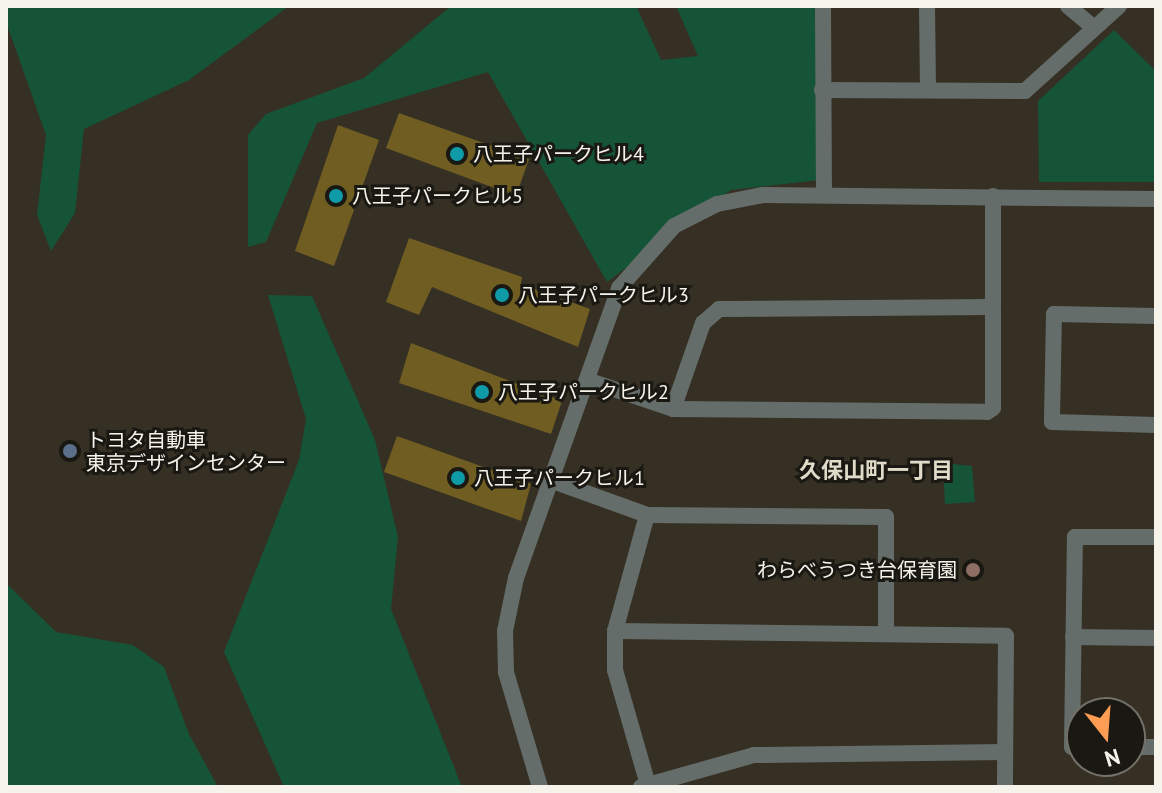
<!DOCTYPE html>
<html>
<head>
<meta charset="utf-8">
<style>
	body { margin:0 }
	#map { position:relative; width:1162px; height:793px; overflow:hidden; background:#353023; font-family:"PT Sans","Noto Sans JP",sans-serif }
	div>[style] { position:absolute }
	.green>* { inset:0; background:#165438 }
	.building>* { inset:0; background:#705d22 }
	.minor>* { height:16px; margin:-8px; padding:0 8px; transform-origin:8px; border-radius:8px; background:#656d6a }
	.dots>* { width:22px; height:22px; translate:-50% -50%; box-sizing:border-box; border:4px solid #1a1812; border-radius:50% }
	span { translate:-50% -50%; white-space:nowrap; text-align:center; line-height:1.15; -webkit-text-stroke:6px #1a1812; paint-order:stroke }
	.poi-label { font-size:20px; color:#f6f3ea }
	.left { translate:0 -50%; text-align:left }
	.right { translate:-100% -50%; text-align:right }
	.neighbourhood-label { font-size:22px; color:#e0dac9; font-weight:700 }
	.frame { position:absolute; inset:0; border:8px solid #f6f3ea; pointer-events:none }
	.north { position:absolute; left:1066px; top:697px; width:80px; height:80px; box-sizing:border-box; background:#1a1812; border:2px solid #727068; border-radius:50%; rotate:163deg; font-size:22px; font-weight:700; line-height:32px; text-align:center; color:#f6f3ea }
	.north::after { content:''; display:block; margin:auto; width:28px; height:36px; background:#fc9d53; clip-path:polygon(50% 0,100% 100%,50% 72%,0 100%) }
</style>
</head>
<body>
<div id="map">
	<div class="green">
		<div style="clip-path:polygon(6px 6px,289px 6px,189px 80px,84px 129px,75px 213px,51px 251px,37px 215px,46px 135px,6px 22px)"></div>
		<div style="clip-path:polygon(451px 6px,636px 6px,661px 60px,698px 56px,676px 6px,819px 6px,820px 180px,731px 190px,607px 282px,488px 72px,317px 123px,266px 242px,248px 247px,248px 135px,266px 114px,364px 78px)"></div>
		<div style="clip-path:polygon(1114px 30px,1156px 71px,1156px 182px,1039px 182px,1038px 101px)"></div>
		<div style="clip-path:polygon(268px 295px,312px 296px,375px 440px,398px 537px,391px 609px,462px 787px,284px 787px,224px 652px,299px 460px,306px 419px)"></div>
		<div style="clip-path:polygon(943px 463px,972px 466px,975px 502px,945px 504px)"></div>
		<div style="clip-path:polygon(6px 583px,56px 632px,133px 645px,164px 667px,189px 734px,218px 787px,6px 787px)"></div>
	</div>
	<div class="building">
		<div style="clip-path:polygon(399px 113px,529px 159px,516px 196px,386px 148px)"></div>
		<div style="clip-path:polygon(338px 125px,379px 140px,334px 266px,295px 251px)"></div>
		<div style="clip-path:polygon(409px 238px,522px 277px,521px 284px,590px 309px,578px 347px,432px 287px,419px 315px,386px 302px)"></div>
		<div style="clip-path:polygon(411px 343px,562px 401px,551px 434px,399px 383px)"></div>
		<div style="clip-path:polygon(397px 436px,531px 484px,521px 521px,384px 472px)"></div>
	</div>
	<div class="minor">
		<div style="left:823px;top:6px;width:187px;rotate:89.7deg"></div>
		<div style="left:927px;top:6px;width:83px;rotate:89.3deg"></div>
		<div style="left:1068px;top:6px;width:34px;rotate:40deg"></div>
		<div style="left:822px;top:90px;width:203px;rotate:0.3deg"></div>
		<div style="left:1025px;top:91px;width:127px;rotate:-42.1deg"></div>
		<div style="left:1156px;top:316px;width:102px;rotate:-178.9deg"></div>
		<div style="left:1054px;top:314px;width:108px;rotate:91.1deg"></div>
		<div style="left:1052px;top:422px;width:104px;rotate:1.7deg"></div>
		<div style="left:587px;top:380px;width:91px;rotate:18.6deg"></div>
		<div style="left:673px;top:409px;width:314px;rotate:0.5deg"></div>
		<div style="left:987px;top:412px;width:7px;rotate:-34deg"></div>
		<div style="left:993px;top:408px;width:212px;rotate:-90deg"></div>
		<div style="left:673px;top:409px;width:91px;rotate:-70.8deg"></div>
		<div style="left:703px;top:323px;width:21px;rotate:-41deg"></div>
		<div style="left:719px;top:309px;width:274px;rotate:-0.4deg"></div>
		<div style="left:550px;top:480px;width:103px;rotate:19.8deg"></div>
		<div style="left:647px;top:515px;width:239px;rotate:0.5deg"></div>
		<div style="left:886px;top:517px;width:117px;rotate:90deg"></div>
		<div style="left:647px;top:515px;width:120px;rotate:105.4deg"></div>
		<div style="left:615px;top:631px;width:39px;rotate:90deg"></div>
		<div style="left:615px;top:670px;width:120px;rotate:74deg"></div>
		<div style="left:615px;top:631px;width:391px;rotate:0.7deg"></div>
		<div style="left:1006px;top:636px;width:151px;rotate:90.4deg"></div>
		<div style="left:1073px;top:637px;width:83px;rotate:0.7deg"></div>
		<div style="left:1082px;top:747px;width:10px;rotate:180deg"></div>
		<div style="left:1072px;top:747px;width:210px;rotate:-89.2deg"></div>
		<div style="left:1075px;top:537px;width:81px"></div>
		<div style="left:1130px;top:747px;width:26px"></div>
		<div style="left:540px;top:787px;width:120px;rotate:-106.5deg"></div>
		<div style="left:506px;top:672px;width:41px;rotate:-91.4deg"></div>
		<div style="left:505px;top:631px;width:54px;rotate:-78.3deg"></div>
		<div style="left:516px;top:578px;width:308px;rotate:-70.4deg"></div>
		<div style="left:619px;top:288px;width:83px;rotate:-48.4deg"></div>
		<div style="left:674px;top:226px;width:48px;rotate:-27.1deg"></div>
		<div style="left:717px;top:204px;width:47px;rotate:-11.1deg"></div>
		<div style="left:763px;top:195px;width:393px;rotate:0.6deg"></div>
		<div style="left:641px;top:787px;width:117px;rotate:-15.8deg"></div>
		<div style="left:754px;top:755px;width:251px;rotate:-0.7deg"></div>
	</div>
	<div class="dots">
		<div style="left:457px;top:154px;background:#0f9aa8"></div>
		<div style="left:336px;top:196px;background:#0f9aa8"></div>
		<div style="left:502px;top:295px;background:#0f9aa8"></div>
		<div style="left:482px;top:392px;background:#0f9aa8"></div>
		<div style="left:70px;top:451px;background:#5c6f8a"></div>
		<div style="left:458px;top:478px;background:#0f9aa8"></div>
		<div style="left:973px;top:570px;background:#8d6e63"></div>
	</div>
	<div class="poi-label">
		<span class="left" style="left:473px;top:154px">八王子パークヒル4</span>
		<span class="left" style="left:352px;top:196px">八王子パークヒル5</span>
		<span class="left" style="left:518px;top:295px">八王子パークヒル3</span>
		<span class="left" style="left:498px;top:392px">八王子パークヒル2</span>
		<span class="left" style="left:86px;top:452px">トヨタ自動車<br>東京デザインセンター</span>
		<span class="left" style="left:474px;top:478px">八王子パークヒル1</span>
		<span class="right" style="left:957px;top:570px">わらべうつき台保育園</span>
	</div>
	<div class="neighbourhood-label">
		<span style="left:876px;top:471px">久保山町一丁目</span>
	</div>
	<div class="frame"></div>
	<div class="north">N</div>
</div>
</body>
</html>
